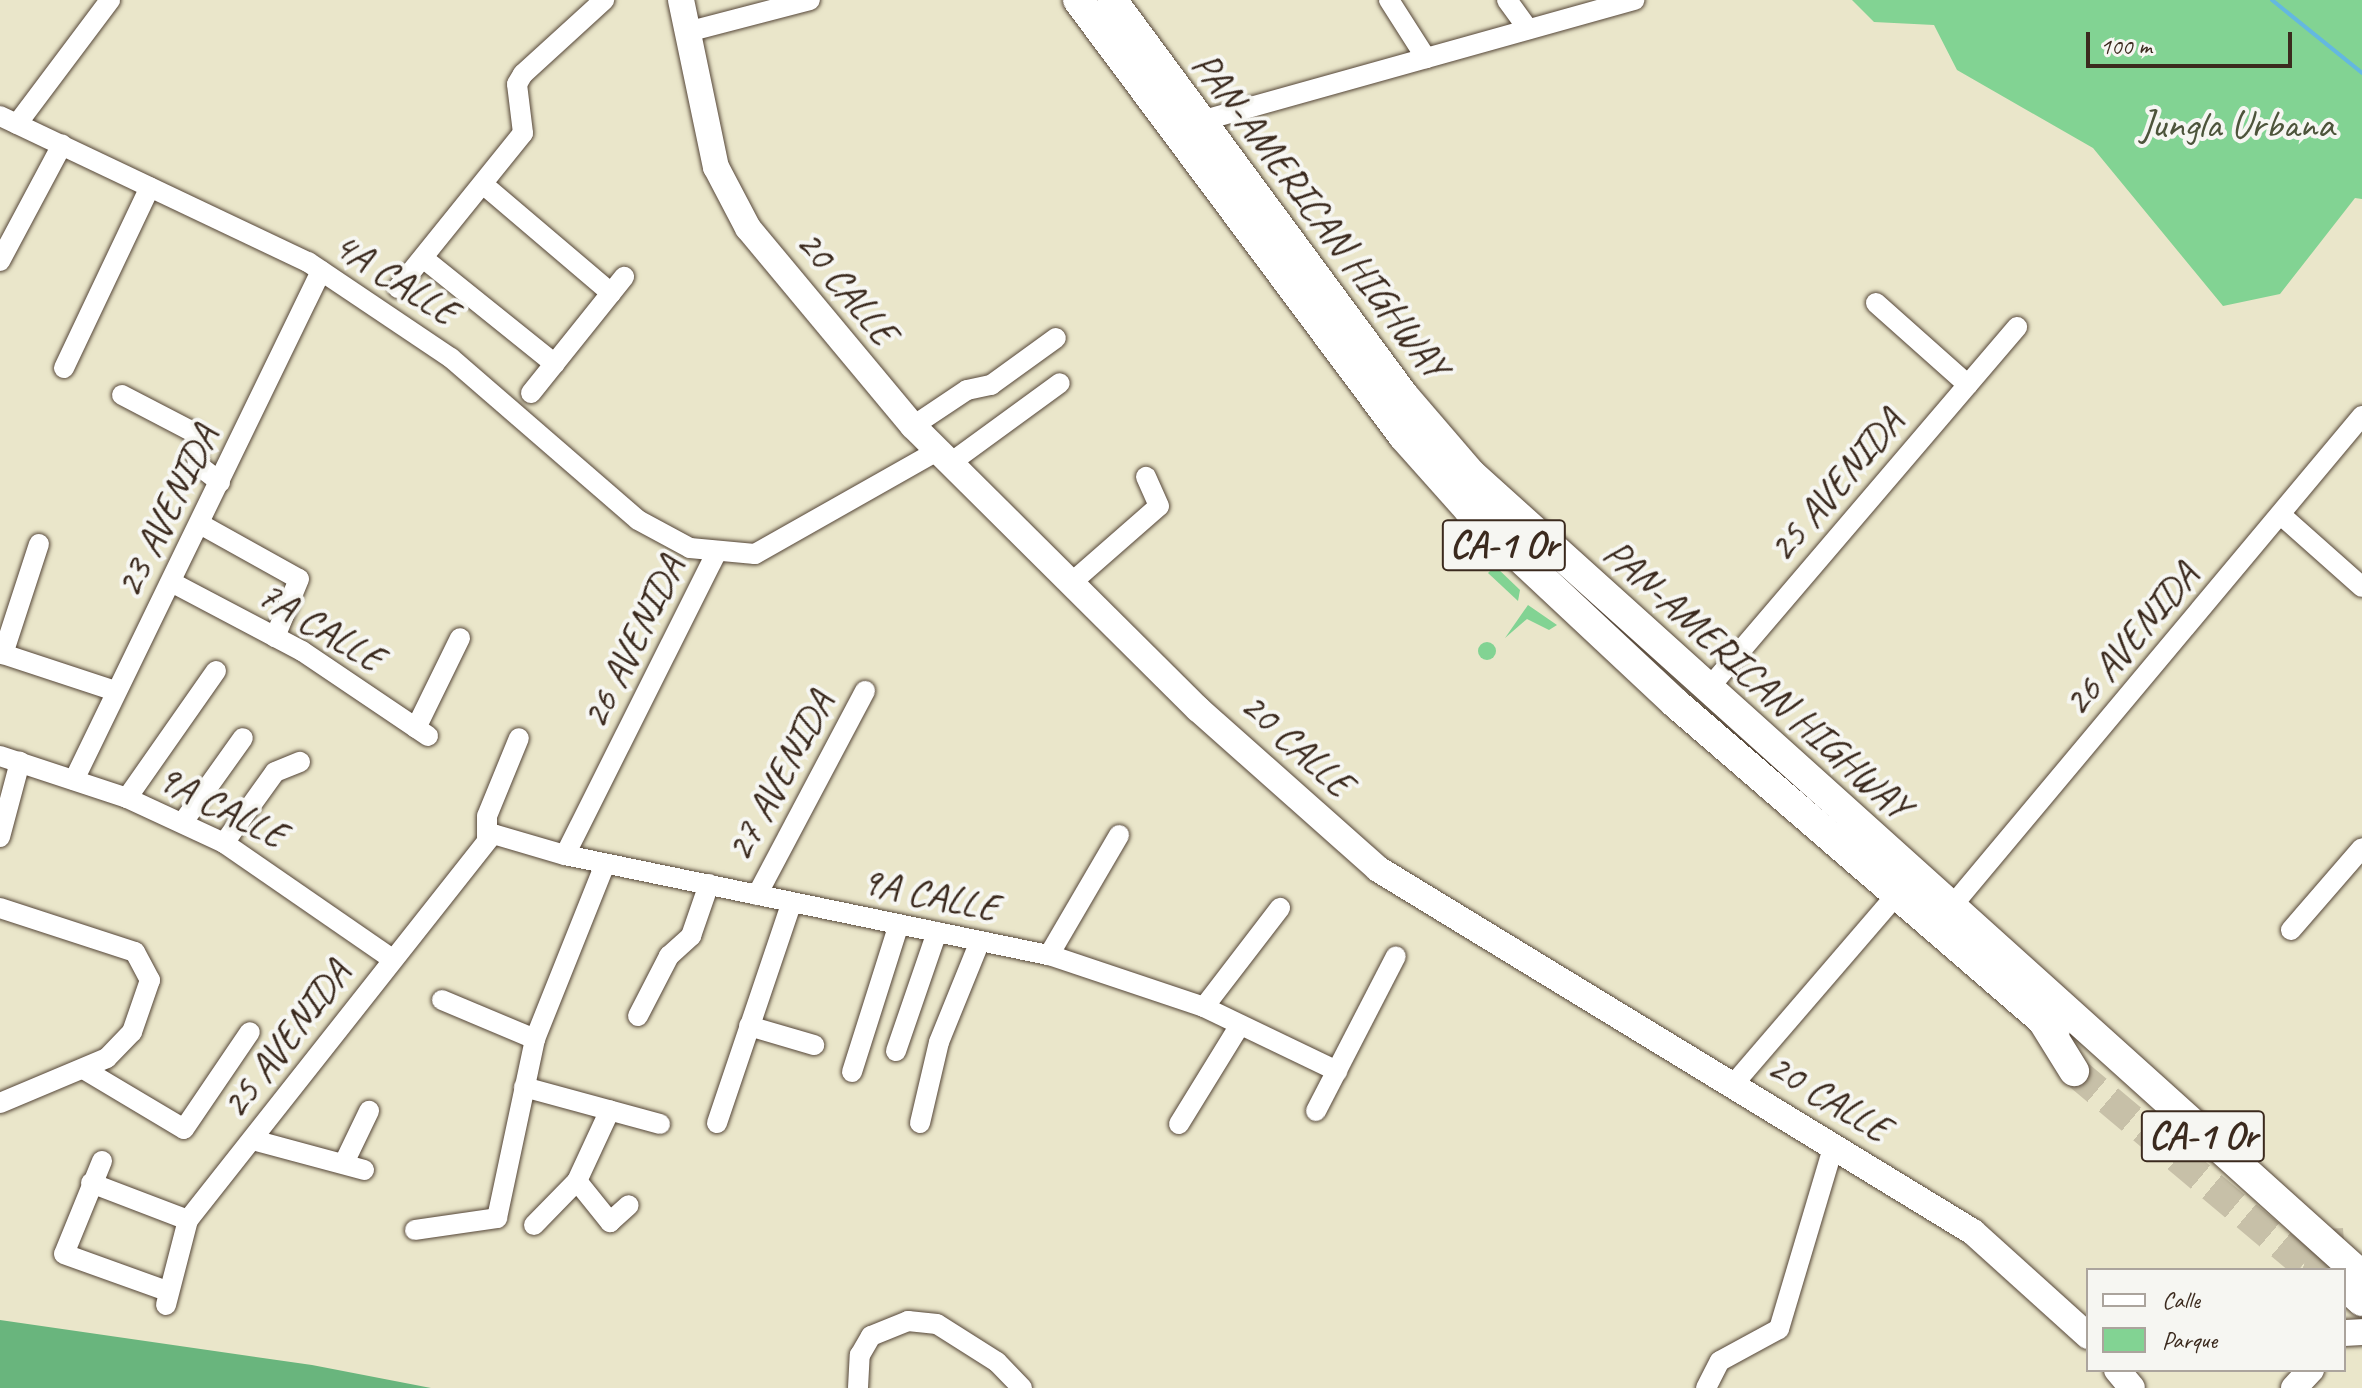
<!DOCTYPE html>
<html>
<head>
<meta charset="utf-8">
<style>
	body { margin:0 }
	#map { position:relative; width:2362px; height:1388px; overflow:hidden; background:#eae6ca; font-family:Caveat,sans-serif }
	div>[style] { position:absolute }
	.green>* { inset:0; background:#82d393 }
	.round { border-radius:50% }
	.forest>* { inset:0; background:#69b57d }
	.stream>* { height:4px; margin:-2px; padding:0 2px; transform-origin:2px; border-radius:2px; background:#64b8e0 }
	.highway-tunnel>* { height:30px; margin-top:-15px; transform-origin:0; background:repeating-linear-gradient(90deg,#c7c0a8 0 30px,transparent 0 45px) }
	.roads { filter:drop-shadow(0 0 2px #554638) drop-shadow(0 0 2px #554638) }
	.minor>* { height:20px; margin:-10px; padding:0 10px; transform-origin:10px; border-radius:10px; background:#fff }
	.major>* { height:26px; margin:-13px; padding:0 13px; transform-origin:13px; border-radius:13px; background:#fff }
	.highway>* { height:30px; margin:-15px; padding:0 15px; transform-origin:15px; border-radius:15px; background:#fff }
	span { translate:-50% -50%; white-space:nowrap; text-align:center; line-height:1.15; -webkit-text-stroke:8px #f6f6f2; paint-order:stroke }
	.shield-label span { padding:2px 6px; background:#f6f6f2; border:2px solid; border-radius:6px; -webkit-text-stroke-width:0 }
	.shield-label { font-size:38px; color:#3b2a1e; font-weight:700 }
	.park-label { font-size:40px; color:#4d543b }
	.street-label { font-size:40px; color:#3b2a1e }
	.legend { position:absolute; left:2086px; top:1268px; width:260px; height:104px; box-sizing:border-box; background:#f6f6f2; border:2px solid #aba49d; margin:0; padding:10px 14px; list-style:none; font-size:24px; color:#3b2a1e }
	.legend li { display:flex; align-items:center; gap:16px; height:40px }
	.legend b { width:40px; border:2px solid #aba49d }
	.scale { position:absolute; left:2086px; top:32px; width:206px; height:36px; box-sizing:border-box; border:4px solid #3b2a1e; border-top:0; padding-left:10px; font-size:24px; line-height:28px; white-space:nowrap; color:#3b2a1e; -webkit-text-stroke:6px #f6f6f2; paint-order:stroke }
</style>
</head>
<body>
<div id="map">
	<div class="green">
		<div style="clip-path:polygon(1852px 0,2362px 0,2362px 199px,2355px 198px,2280px 294px,2223px 306px,2093px 148px,1957px 70px,1934px 25px,1874px 22px)"></div>
		<div style="clip-path:polygon(1495px 566px,1520px 590px,1518px 601px,1488px 573px)"></div>
		<div style="clip-path:polygon(1528px 605px,1557px 625px,1549px 630px,1527px 619px,1505px 638px)"></div>
		<div class="round" style="left:1478px;top:642px;width:18px;height:18px"></div>
	</div>
	<div class="forest">
		<div style="clip-path:polygon(0 1320px,312px 1365px,431px 1388px,0 1388px)"></div>
	</div>
	<div class="stream">
		<div style="left:2272px;top:0;width:116px;rotate:39deg"></div>
	</div>
	<div class="highway-tunnel">
		<div style="left:2074px;top:1071px;width:300px;rotate:40deg"></div>
		<div style="left:2304px;top:1264px;width:14px;rotate:17deg"></div>
		<div style="left:2317px;top:1268px;width:17px;rotate:-40deg"></div>
		<div style="left:2330px;top:1257px;width:28px;rotate:-94deg"></div>
	</div>
	<div class="roads">
		<div class="minor">
			<div style="left:1389px;top:0;width:69px;rotate:57.5deg"></div>
			<div style="left:1507px;top:0;width:36px;rotate:54deg"></div>
			<div style="left:687px;top:32px;width:127px;rotate:-14.6deg"></div>
			<div style="left:0;top:116px;width:341px;rotate:25.4deg"></div>
			<div style="left:308px;top:262px;width:172px;rotate:33.9deg"></div>
			<div style="left:451px;top:358px;width:247px;rotate:40.9deg"></div>
			<div style="left:638px;top:520px;width:59px;rotate:28.3deg"></div>
			<div style="left:690px;top:548px;width:65px;rotate:5.3deg"></div>
			<div style="left:755px;top:554px;width:209px;rotate:-29.5deg"></div>
			<div style="left:1201px;top:121px;width:450px;rotate:-15.6deg"></div>
			<div style="left:17px;top:124px;width:155px;rotate:-53.1deg"></div>
			<div style="left:484px;top:185px;width:167px;rotate:40.4deg"></div>
			<div style="left:423px;top:258px;width:169px;rotate:38.8deg"></div>
			<div style="left:0;top:261px;width:132px;rotate:-61.9deg"></div>
			<div style="left:398px;top:288px;width:199px;rotate:-51.1deg"></div>
			<div style="left:523px;top:133px;width:49px;rotate:-97deg"></div>
			<div style="left:517px;top:84px;width:12px;rotate:-59deg"></div>
			<div style="left:523px;top:74px;width:110px;rotate:-42.4deg"></div>
			<div style="left:1876px;top:303px;width:123px;rotate:41.7deg"></div>
			<div style="left:64px;top:368px;width:200px;rotate:-64.6deg"></div>
			<div style="left:531px;top:393px;width:149px;rotate:-51.3deg"></div>
			<div style="left:122px;top:395px;width:82px;rotate:27.5deg"></div>
			<div style="left:195px;top:433px;width:32px;rotate:85deg"></div>
			<div style="left:198px;top:465px;width:28px;rotate:38deg"></div>
			<div style="left:913px;top:426px;width:65px;rotate:-33.7deg"></div>
			<div style="left:967px;top:390px;width:25px;rotate:-12deg"></div>
			<div style="left:991px;top:385px;width:80px;rotate:-35.9deg"></div>
			<div style="left:949px;top:464px;width:137px;rotate:-36.1deg"></div>
			<div style="left:2281px;top:515px;width:108px;rotate:41.6deg"></div>
			<div style="left:200px;top:524px;width:113px;rotate:29.1deg"></div>
			<div style="left:299px;top:579px;width:63px;rotate:112.5deg"></div>
			<div style="left:39px;top:544px;width:116px;rotate:108.1deg"></div>
			<div style="left:3px;top:654px;width:115px;rotate:18.3deg"></div>
			<div style="left:173px;top:583px;width:146px;rotate:27.8deg"></div>
			<div style="left:302px;top:651px;width:152px;rotate:34deg"></div>
			<div style="left:1070px;top:584px;width:118px;rotate:-41.2deg"></div>
			<div style="left:1159px;top:506px;width:32px;rotate:-114deg"></div>
			<div style="left:1708px;top:689px;width:476px;rotate:-49.5deg"></div>
			<div style="left:416px;top:728px;width:100px;rotate:-63.9deg"></div>
			<div style="left:0;top:756px;width:134px;rotate:18.3deg"></div>
			<div style="left:127px;top:798px;width:107px;rotate:24.9deg"></div>
			<div style="left:224px;top:843px;width:204px;rotate:34.6deg"></div>
			<div style="left:74px;top:780px;width:566px;rotate:-64.11deg"></div>
			<div style="left:127px;top:798px;width:155px;rotate:-55deg"></div>
			<div style="left:183px;top:822px;width:103px;rotate:-54.5deg"></div>
			<div style="left:0;top:837px;width:78px;rotate:-75.1deg"></div>
			<div style="left:487px;top:840px;width:24px;rotate:-90deg"></div>
			<div style="left:487px;top:816px;width:84px;rotate:-67.7deg"></div>
			<div style="left:224px;top:843px;width:87px;rotate:-54.3deg"></div>
			<div style="left:275px;top:772px;width:27px;rotate:-22deg"></div>
			<div style="left:565px;top:855px;width:335px;rotate:-63.4deg"></div>
			<div style="left:757px;top:895px;width:231px;rotate:-62.1deg"></div>
			<div style="left:1952px;top:906px;width:639px;rotate:-50.08deg"></div>
			<div style="left:0;top:908px;width:142px;rotate:18.1deg"></div>
			<div style="left:135px;top:952px;width:32px;rotate:62deg"></div>
			<div style="left:150px;top:980px;width:55px;rotate:109.1deg"></div>
			<div style="left:132px;top:1032px;width:36px;rotate:134deg"></div>
			<div style="left:107px;top:1058px;width:116px;rotate:157.2deg"></div>
			<div style="left:2291px;top:930px;width:108px;rotate:-49.1deg"></div>
			<div style="left:1049px;top:955px;width:139px;rotate:-59.7deg"></div>
			<div style="left:442px;top:1000px;width:101px;rotate:22.8deg"></div>
			<div style="left:1204px;top:1007px;width:125px;rotate:-52.5deg"></div>
			<div style="left:638px;top:1016px;width:68px;rotate:-62.7deg"></div>
			<div style="left:669px;top:956px;width:30px;rotate:-42deg"></div>
			<div style="left:691px;top:936px;width:55px;rotate:-70.9deg"></div>
			<div style="left:749px;top:1026px;width:68px;rotate:16.3deg"></div>
			<div style="left:896px;top:1051px;width:126px;rotate:-71deg"></div>
			<div style="left:85px;top:1070px;width:115px;rotate:30.8deg"></div>
			<div style="left:184px;top:1129px;width:117px;rotate:-55.8deg"></div>
			<div style="left:852px;top:1072px;width:155px;rotate:-72.4deg"></div>
			<div style="left:1732px;top:1086px;width:253px;rotate:-49.3deg"></div>
			<div style="left:524px;top:1087px;width:141px;rotate:15.2deg"></div>
			<div style="left:1316px;top:1111px;width:174px;rotate:-62.7deg"></div>
			<div style="left:717px;top:1123px;width:233px;rotate:-71.3deg"></div>
			<div style="left:920px;top:1123px;width:83px;rotate:-76.8deg"></div>
			<div style="left:939px;top:1042px;width:109px;rotate:-67.9deg"></div>
			<div style="left:1179px;top:1124px;width:116px;rotate:-58.4deg"></div>
			<div style="left:253px;top:1140px;width:115px;rotate:15.1deg"></div>
			<div style="left:102px;top:1161px;width:100px;rotate:112.2deg"></div>
			<div style="left:64px;top:1254px;width:109px;rotate:19.8deg"></div>
			<div style="left:344px;top:1163px;width:58px;rotate:-64.3deg"></div>
			<div style="left:577px;top:1181px;width:53px;rotate:51.2deg"></div>
			<div style="left:610px;top:1222px;width:25px;rotate:-42deg"></div>
			<div style="left:91px;top:1183px;width:104px;rotate:20.9deg"></div>
			<div style="left:534px;top:1225px;width:62px;rotate:-45.7deg"></div>
			<div style="left:577px;top:1181px;width:78px;rotate:-65.1deg"></div>
			<div style="left:415px;top:1230px;width:83px;rotate:-8.3deg"></div>
			<div style="left:497px;top:1218px;width:183px;rotate:-78deg"></div>
			<div style="left:535px;top:1039px;width:188px;rotate:-68.2deg"></div>
			<div style="left:166px;top:1305px;width:88px;rotate:-75.5deg"></div>
			<div style="left:188px;top:1220px;width:492px;rotate:-51.7deg"></div>
			<div style="left:493px;top:834px;width:75px;rotate:16.3deg"></div>
			<div style="left:565px;top:855px;width:494px;rotate:11.7deg"></div>
			<div style="left:1049px;top:955px;width:163px;rotate:18.5deg"></div>
			<div style="left:1204px;top:1007px;width:148px;rotate:25.7deg"></div>
			<div style="left:858px;top:1388px;width:33px;rotate:-87deg"></div>
			<div style="left:860px;top:1355px;width:22px;rotate:-60deg"></div>
			<div style="left:871px;top:1336px;width:40px;rotate:-22deg"></div>
			<div style="left:908px;top:1321px;width:29px;rotate:6deg"></div>
			<div style="left:937px;top:1324px;width:71px;rotate:32.3deg"></div>
			<div style="left:997px;top:1362px;width:36px;rotate:46deg"></div>
			<div style="left:1706px;top:1388px;width:30px;rotate:-63deg"></div>
			<div style="left:1720px;top:1361px;width:67px;rotate:-28.5deg"></div>
			<div style="left:1779px;top:1329px;width:192px;rotate:-73.4deg"></div>
		</div>
		<div class="major">
			<div style="left:681px;top:0;width:171px;rotate:78.2deg"></div>
			<div style="left:716px;top:167px;width:69px;rotate:62.3deg"></div>
			<div style="left:748px;top:228px;width:258px;rotate:50.2deg"></div>
			<div style="left:913px;top:426px;width:402px;rotate:44.8deg"></div>
			<div style="left:1198px;top:709px;width:241px;rotate:41.6deg"></div>
			<div style="left:1378px;top:869px;width:697px;rotate:31.39deg"></div>
			<div style="left:1973px;top:1232px;width:155px;rotate:42.1deg"></div>
			<div style="left:2344px;top:1333px;width:18px;rotate:-3deg"></div>
			<div style="left:2117px;top:1370px;width:23px;rotate:50deg"></div>
			<div style="left:2294px;top:1388px;width:25px;rotate:-47deg"></div>
		</div>
		<div class="highway">
			<div style="left:1078px;top:0;width:545px;rotate:53.28deg"></div>
			<div style="left:1404px;top:437px;width:98px;rotate:48.3deg"></div>
			<div style="left:1469px;top:510px;width:281px;rotate:43.1deg"></div>
			<div style="left:1674px;top:702px;width:503px;rotate:40.81deg"></div>
			<div style="left:1112px;top:0;width:492px;rotate:53.6deg"></div>
			<div style="left:1404px;top:396px;width:103px;rotate:49.3deg"></div>
			<div style="left:1471px;top:474px;width:1199px;rotate:41.99deg"></div>
			<div style="left:2043px;top:1021px;width:59px;rotate:58.2deg"></div>
			<div style="left:2344px;top:1285px;width:24px;rotate:42deg"></div>
		</div>
	</div>
	<div class="shield-label">
		<span style="left:1504px;top:545px">CA-1 Or</span>
		<span style="left:2203px;top:1136px">CA-1 Or</span>
	</div>
	<div class="park-label">
		<span style="left:2237px;top:124px">Jungla Urbana</span>
	</div>
	<div class="street-label">
		<span style="left:1321px;top:215px;rotate:53deg">PAN-AMERICAN HIGHWAY</span>
		<span style="left:396px;top:278px;rotate:33deg">4A CALLE</span>
		<span style="left:847px;top:287px;rotate:51deg">20 CALLE</span>
		<span style="left:1835px;top:485px;rotate:-50deg">25 AVENIDA</span>
		<span style="left:166px;top:511px;rotate:-64deg">23 AVENIDA</span>
		<span style="left:321px;top:626px;rotate:31deg">7A CALLE</span>
		<span style="left:2130px;top:639px;rotate:-50deg">26 AVENIDA</span>
		<span style="left:632px;top:642px;rotate:-64deg">26 AVENIDA</span>
		<span style="left:1758px;top:679px;rotate:42deg">PAN-AMERICAN HIGHWAY</span>
		<span style="left:1297px;top:744px;rotate:42deg">20 CALLE</span>
		<span style="left:779px;top:776px;rotate:-62deg">27 AVENIDA</span>
		<span style="left:222px;top:806px;rotate:27deg">9A CALLE</span>
		<span style="left:930px;top:894px;rotate:12deg">9A CALLE</span>
		<span style="left:285px;top:1039px;rotate:-53deg">25 AVENIDA</span>
		<span style="left:1829px;top:1097px;rotate:31deg">20 CALLE</span>
	</div>
	<ul class="legend">
	<li><b style="height:10px;background:#fff"></b>Calle</li>
	<li><b style="height:22px;background:#82d393"></b>Parque</li>
	</ul>
	<div class="scale">100 m</div>
</div>
</body>
</html>
